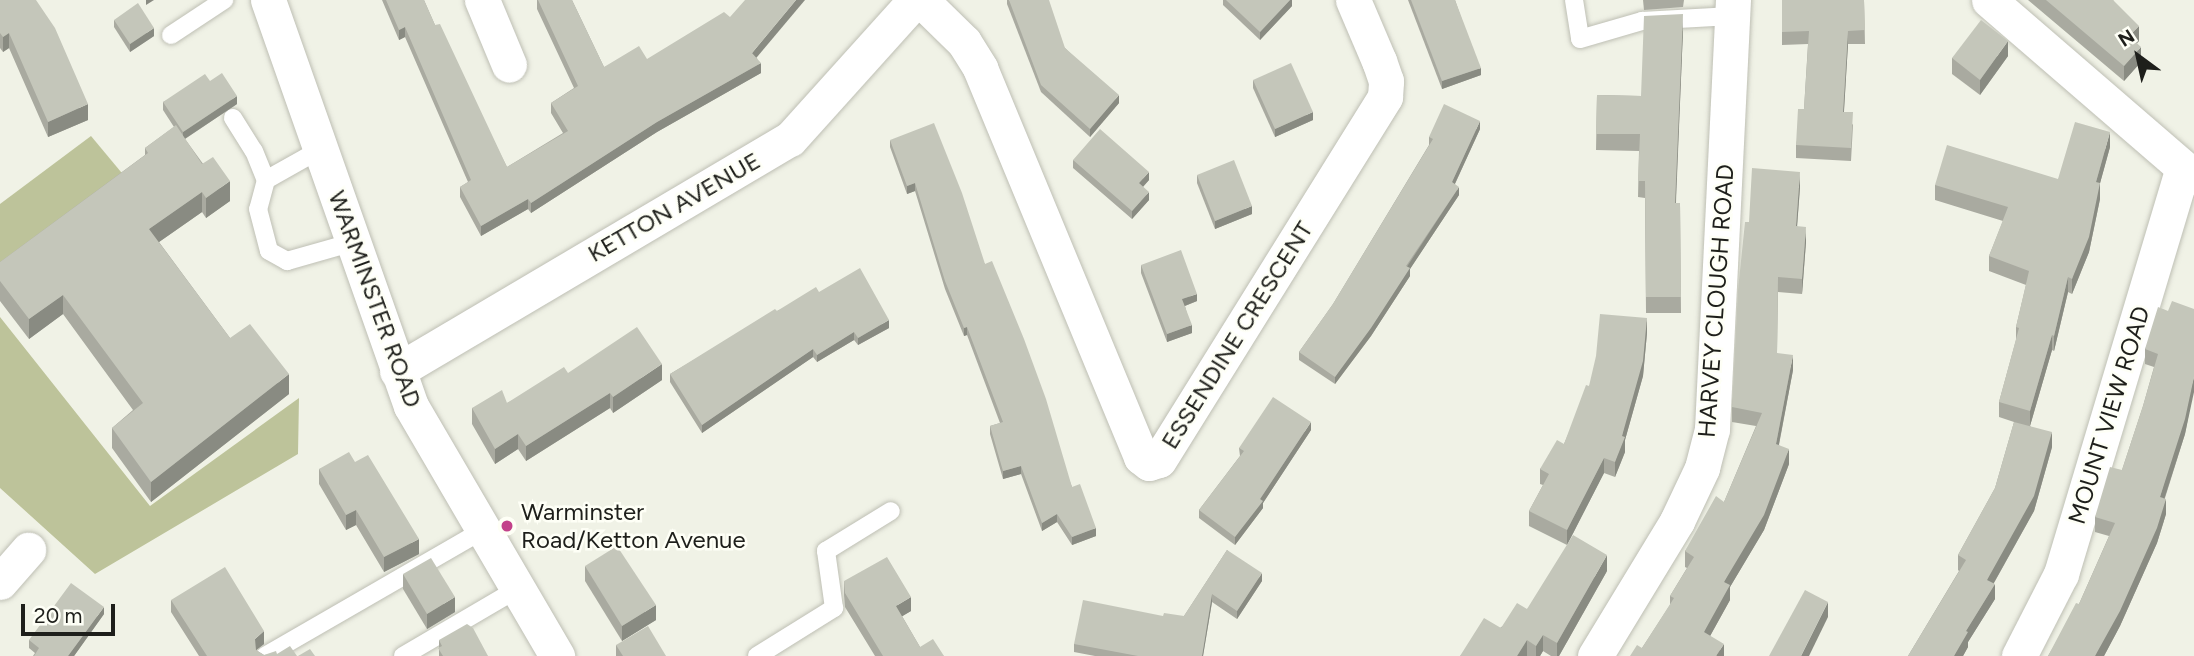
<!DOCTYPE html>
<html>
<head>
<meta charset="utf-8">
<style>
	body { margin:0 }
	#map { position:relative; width:2194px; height:656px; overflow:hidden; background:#f0f2e6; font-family:Figtree,sans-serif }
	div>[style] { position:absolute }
	.green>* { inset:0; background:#bdc39a }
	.roads { filter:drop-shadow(0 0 2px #bebfb4) drop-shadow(0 0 2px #bebfb4) }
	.lane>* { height:18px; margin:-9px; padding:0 9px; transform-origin:9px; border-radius:9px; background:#fff }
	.street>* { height:35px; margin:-17.5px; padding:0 17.5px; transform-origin:17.5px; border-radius:17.5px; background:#fff }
	.wall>* { inset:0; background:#a9aaa0 }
	.shaded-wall>* { inset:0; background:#898b82 }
	.building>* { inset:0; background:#c4c6ba }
	.dots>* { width:19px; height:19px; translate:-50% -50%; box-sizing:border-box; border:4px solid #fefff6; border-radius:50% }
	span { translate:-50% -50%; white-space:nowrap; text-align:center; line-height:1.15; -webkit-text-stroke:5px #fefff6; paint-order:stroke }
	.street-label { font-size:24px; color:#1e1f1b }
	.poi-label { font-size:24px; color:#1e1f1b }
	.left { translate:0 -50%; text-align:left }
	.north { position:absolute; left:2103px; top:21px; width:70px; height:70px; -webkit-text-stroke:5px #fefff6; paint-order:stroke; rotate:327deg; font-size:19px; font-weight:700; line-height:28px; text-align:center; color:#1e1f1b }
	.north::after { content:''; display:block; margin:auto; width:24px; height:32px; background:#1e1f1b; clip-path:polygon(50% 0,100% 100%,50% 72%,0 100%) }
	.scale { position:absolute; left:21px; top:604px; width:94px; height:32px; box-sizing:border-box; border:4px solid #1e1f1b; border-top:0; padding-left:9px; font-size:21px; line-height:24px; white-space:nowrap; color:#1e1f1b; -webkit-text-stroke:5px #fefff6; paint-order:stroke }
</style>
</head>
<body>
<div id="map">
	<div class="green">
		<div style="clip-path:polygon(91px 136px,126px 178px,0 268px,0 204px)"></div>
		<div style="clip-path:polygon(0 317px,150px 506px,299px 398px,298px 454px,95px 574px,0 488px)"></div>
	</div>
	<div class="roads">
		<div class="lane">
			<div style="left:1574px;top:0;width:39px;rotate:81deg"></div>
			<div style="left:1580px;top:39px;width:65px;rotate:-16.2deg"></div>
			<div style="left:1642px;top:21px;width:90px;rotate:-3.2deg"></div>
			<div style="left:171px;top:35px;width:64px;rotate:-33.4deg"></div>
			<div style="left:233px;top:118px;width:39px;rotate:58deg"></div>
			<div style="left:254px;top:151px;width:31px;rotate:68deg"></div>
			<div style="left:321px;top:149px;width:63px;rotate:150.6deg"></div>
			<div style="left:266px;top:180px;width:30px;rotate:105deg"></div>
			<div style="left:258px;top:209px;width:43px;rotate:75.3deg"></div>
			<div style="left:269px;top:251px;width:21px;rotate:29deg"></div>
			<div style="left:287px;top:261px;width:70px;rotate:-15.8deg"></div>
			<div style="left:265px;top:656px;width:252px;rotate:-30deg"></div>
			<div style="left:403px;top:656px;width:132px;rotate:-30.4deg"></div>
			<div style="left:757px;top:656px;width:91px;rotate:-31.9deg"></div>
			<div style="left:834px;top:608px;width:58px;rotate:-98deg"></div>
			<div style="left:826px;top:551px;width:76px;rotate:-31.6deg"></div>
		</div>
		<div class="street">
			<div style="left:268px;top:0;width:430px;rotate:70.6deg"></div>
			<div style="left:411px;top:406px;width:290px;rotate:59.7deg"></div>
			<div style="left:482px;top:0;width:70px;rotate:67.4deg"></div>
			<div style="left:921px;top:0;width:60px;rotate:44.3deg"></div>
			<div style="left:964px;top:42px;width:31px;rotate:58deg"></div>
			<div style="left:980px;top:68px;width:421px;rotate:67.5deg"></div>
			<div style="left:1141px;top:457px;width:10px;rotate:37deg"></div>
			<div style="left:1149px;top:463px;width:10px;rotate:-17deg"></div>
			<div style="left:1159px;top:460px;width:428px;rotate:-58.1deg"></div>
			<div style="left:1385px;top:97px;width:16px;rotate:-86deg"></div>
			<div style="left:1386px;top:81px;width:21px;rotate:-109deg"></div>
			<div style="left:1379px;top:61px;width:66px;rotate:-113.1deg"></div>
			<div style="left:1989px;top:0;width:271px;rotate:40.8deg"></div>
			<div style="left:397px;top:371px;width:456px;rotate:-30.6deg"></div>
			<div style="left:790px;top:139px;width:187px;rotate:-48deg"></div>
			<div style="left:0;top:582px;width:43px;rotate:-48.8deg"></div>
			<div style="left:1595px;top:656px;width:158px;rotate:-58.7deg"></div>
			<div style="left:1677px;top:521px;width:59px;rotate:-64.7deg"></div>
			<div style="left:1702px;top:468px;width:40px;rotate:-75.6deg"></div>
			<div style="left:1712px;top:429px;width:430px;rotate:-87.2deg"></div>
			<div style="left:2019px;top:656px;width:92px;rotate:-62.9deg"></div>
			<div style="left:2061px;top:574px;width:424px;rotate:-73.3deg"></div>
		</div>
	</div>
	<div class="wall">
		<div style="clip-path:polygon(0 0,88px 120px,48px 137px,9px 48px,3px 52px,0 48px)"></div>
		<div style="clip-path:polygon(382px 0,424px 0,435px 25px,507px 167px,563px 133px,551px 113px,551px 103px,574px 88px,537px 9px,537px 0,572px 0,604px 67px,647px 59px,757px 58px,761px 73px,657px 132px,531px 213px,528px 209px,481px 236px,460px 197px,460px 187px,468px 182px,405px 37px,399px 40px)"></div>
		<div style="clip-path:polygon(1007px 0,1009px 0,1065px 48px,1119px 103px,1090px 137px,1041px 92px,1007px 4px)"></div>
		<div style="clip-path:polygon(1223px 0,1292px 0,1292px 6px,1260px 40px,1223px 5px)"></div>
		<div style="clip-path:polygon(1408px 0,1455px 0,1481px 75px,1442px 89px)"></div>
		<div style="clip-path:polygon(1643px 0,1684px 0,1683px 7px,1644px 10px)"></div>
		<div style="clip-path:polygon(1782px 0,1864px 0,1865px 44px,1848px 44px,1844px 112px,1853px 125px,1851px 161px,1796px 158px,1796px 145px,1804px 109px,1808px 44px,1782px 45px)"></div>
		<div style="clip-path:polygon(2028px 0,2113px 0,2139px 41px,2137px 43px,2141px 62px,2124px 81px)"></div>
		<div style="clip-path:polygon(114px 20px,154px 36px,130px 52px,114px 27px)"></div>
		<div style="clip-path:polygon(1683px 30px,1676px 203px,1680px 203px,1681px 313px,1646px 313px,1645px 198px,1638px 197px,1639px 151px,1596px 150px,1597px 95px,1641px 96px)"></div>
		<div style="clip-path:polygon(2008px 56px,1980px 95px,1952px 74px,1952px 58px)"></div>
		<div style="clip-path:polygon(1253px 80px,1313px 120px,1275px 137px,1253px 88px)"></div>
		<div style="clip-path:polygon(210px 81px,237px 104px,185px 139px,230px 201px,206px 218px,202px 212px,159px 242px,230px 338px,289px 394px,151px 502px,112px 448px,112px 428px,133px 410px,63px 314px,29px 339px,0 301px,0 262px,145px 155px,145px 148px,174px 127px,163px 110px,163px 102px)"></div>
		<div style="clip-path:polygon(1480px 129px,1455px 184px,1459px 195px,1410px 269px,1410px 276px,1371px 336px,1335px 384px,1299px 360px,1299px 352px,1333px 304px,1429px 145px,1429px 137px)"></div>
		<div style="clip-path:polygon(890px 140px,985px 264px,1072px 487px,1096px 536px,1072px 545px,1057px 522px,1042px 531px,1021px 474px,1003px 479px,990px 434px,990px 426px,1000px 423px,967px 335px,964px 336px,945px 289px,915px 191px,907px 194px,890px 147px)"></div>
		<div style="clip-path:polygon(2110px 147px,2100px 183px,2100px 199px,2089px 252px,2072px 294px,2068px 292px,2054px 351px,2052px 350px,2030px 426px,2052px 447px,2034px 511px,1994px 583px,1995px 599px,1968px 642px,1968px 647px,1963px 656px,1908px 656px,1959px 571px,1958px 570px,1958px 555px,1995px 488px,2014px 422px,1999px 417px,1999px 402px,2016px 340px,2016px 327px,2026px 285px,1989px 271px,1989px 256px,2003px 221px,1935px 200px,1935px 185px,2058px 179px)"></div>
		<div style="clip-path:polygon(1073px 160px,1149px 180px,1143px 187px,1149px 200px,1132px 219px,1073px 168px)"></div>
		<div style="clip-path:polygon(1197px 175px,1252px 214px,1215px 229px,1197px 183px)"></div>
		<div style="clip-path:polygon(1800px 187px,1797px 226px,1806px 242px,1802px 294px,1778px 292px,1777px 353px,1793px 370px,1779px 445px,1789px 464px,1764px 530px,1730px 587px,1730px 600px,1710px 636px,1724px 656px,1642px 648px,1670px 605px,1670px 596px,1687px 568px,1685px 567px,1685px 551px,1724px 502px,1756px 426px,1732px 422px,1732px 407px,1749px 222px)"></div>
		<div style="clip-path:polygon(1141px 265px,1197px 301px,1185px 306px,1192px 333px,1167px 342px,1141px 273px)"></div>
		<div style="clip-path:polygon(819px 292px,889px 328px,858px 345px,854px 340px,817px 362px,813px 357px,702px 433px,670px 382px,670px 374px,777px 311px)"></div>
		<div style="clip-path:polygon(2168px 311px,2192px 397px,2185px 434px,2165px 498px,2166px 514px,2157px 543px,2120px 626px,2104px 656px,2048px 656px,2079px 604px,2109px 536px,2095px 532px,2095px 517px,2122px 470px,2143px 406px,2154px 367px,2145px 364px,2145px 349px)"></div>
		<div style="clip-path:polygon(1647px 333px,1643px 376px,1625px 440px,1625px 452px,1615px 477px,1604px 473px,1567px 545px,1529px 526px,1529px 511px,1543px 485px,1540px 484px,1540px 469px,1564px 444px,1589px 386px)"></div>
		<div style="clip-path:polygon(568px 373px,662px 380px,613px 413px,610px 408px,526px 461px,518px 449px,495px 464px,472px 424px,472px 408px,507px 403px)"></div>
		<div style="clip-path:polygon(1311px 430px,1263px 503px,1263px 508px,1235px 545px,1199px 518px,1199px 510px,1240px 456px,1239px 448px)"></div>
		<div style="clip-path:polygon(355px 462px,419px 554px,384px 572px,356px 525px,346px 530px,319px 484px,319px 469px)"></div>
		<div style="clip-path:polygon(1227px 550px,1262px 581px,1237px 619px,1212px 602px,1203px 656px,1095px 656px,1074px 652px,1074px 644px,1163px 616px,1184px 616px)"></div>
		<div style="clip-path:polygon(585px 566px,656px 620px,622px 641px,585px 581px)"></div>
		<div style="clip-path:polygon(1607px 571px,1559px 656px,1551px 656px,1543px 651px,1540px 656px,1460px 656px,1527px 609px)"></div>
		<div style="clip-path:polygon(403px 574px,455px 612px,427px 629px,403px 589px)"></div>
		<div style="clip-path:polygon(844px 581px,911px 611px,902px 616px,920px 647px,944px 656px,875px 656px,845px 607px,844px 595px)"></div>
		<div style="clip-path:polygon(171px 600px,264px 644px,256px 650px,264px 655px,277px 654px,297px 656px,199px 656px,171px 612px)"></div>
		<div style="clip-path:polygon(104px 614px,74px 656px,33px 656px,35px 653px,29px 648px,29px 640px)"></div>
		<div style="clip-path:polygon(439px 640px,488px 656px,439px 656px)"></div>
		<div style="clip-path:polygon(616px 645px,666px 656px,616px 656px)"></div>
	</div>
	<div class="shaded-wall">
		<div style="clip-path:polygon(146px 0,154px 0,146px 5px)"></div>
		<div style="clip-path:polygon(796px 0,805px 0,752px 63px,752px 53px)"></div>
		<div style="clip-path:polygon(1290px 0,1292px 0,1292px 6px,1260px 40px,1260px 32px)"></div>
		<div style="clip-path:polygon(1683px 14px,1683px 30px,1675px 219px,1675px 203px)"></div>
		<div style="clip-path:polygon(2139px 26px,2139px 41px,2129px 51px,2129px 36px)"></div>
		<div style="clip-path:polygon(405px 27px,405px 37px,399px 40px,399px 30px)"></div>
		<div style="clip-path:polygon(154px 28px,154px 36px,130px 52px,130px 44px)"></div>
		<div style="clip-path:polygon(1848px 31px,1848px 44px,1843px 125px,1843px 112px)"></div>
		<div style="clip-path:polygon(9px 33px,9px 48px,3px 52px,3px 37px)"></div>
		<div style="clip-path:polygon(2008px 41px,2008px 56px,1980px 95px,1980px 80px)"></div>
		<div style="clip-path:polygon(2141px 47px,2141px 62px,2124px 81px,2124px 66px)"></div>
		<div style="clip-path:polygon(761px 63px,761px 73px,657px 132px,531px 213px,531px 203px,657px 122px)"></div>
		<div style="clip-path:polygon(1481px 68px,1481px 75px,1442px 89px,1442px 81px)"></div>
		<div style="clip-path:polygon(1119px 95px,1119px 103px,1090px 137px,1090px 129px)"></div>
		<div style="clip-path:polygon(237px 96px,237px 104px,183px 140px,183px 132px)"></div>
		<div style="clip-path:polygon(88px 104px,88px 120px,48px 137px,48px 122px)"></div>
		<div style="clip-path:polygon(1313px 112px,1313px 120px,1275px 137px,1275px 129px)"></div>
		<div style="clip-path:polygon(1480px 121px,1480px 129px,1452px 190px,1452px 182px)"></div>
		<div style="clip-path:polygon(2110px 132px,2110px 147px,2096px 198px,2096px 182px)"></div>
		<div style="clip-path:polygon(1149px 172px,1149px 180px,1139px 191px,1139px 183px)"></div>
		<div style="clip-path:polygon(1800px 172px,1800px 187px,1796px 241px,1796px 226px)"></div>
		<div style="clip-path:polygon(230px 181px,230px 201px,206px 218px,206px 198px)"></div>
		<div style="clip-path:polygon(915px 183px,915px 191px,907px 194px,907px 186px)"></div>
		<div style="clip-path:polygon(2100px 183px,2100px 199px,2089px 252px,2072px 294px,2072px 279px)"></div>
		<div style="clip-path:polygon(1459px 187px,1459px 195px,1410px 269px,1410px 276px,1371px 336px,1335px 384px,1335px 377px)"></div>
		<div style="clip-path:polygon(202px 192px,202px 212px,149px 249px,149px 229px)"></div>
		<div style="clip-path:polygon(1149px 192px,1149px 200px,1132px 219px,1132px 211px)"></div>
		<div style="clip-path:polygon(528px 199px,528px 209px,481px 236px,481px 226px)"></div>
		<div style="clip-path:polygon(1252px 206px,1252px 214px,1215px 229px,1215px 221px)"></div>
		<div style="clip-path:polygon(1806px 227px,1806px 242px,1802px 294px,1802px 279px)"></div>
		<div style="clip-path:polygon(2068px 277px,2068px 292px,2054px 351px,2054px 336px)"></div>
		<div style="clip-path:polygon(1197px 294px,1197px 301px,1182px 307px,1182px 299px)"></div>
		<div style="clip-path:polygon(63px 295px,63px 314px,29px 339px,29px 319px)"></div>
		<div style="clip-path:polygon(1647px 318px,1647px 333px,1643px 376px,1625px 440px,1625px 452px,1615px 477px,1615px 462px,1622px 436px)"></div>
		<div style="clip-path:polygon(889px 320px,889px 328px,858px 345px,858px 338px)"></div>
		<div style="clip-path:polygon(1192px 325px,1192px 333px,1167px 342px,1167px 334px)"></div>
		<div style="clip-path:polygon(967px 327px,967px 335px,964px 336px,964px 328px)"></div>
		<div style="clip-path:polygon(854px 332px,854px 340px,817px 362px,817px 355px)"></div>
		<div style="clip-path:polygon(2052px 335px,2052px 350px,2030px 426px,2030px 411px)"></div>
		<div style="clip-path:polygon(813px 349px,813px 357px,702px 433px,702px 425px)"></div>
		<div style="clip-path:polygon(1793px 355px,1793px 370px,1776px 459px,1776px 444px)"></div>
		<div style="clip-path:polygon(662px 364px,662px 380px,613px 413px,613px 397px)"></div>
		<div style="clip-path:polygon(289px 374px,289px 394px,151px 502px,151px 482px)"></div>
		<div style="clip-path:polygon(2194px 377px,2194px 392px,2185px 434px,2160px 512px,2160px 497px)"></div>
		<div style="clip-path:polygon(610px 393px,610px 408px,526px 461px,526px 446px)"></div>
		<div style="clip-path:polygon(1311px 422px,1311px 430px,1263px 503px,1263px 508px,1235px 545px,1235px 537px)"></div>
		<div style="clip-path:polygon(2052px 432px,2052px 447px,2034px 511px,1987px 595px,1987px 580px)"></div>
		<div style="clip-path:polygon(518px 434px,518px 449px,495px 464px,495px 449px)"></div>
		<div style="clip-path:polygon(1789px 449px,1789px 464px,1764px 530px,1730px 587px,1730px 600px,1704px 647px,1704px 632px,1724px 582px)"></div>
		<div style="clip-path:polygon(1604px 458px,1604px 473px,1567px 545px,1567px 530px)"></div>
		<div style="clip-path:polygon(1021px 466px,1021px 474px,1003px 479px,1003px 471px)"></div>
		<div style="clip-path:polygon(2166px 499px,2166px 514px,2157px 543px,2120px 626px,2104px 656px,2095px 656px)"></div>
		<div style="clip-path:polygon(356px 510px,356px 525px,346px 530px,346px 515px)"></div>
		<div style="clip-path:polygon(1057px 514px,1057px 522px,1042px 531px,1042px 523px)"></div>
		<div style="clip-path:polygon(1096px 528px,1096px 536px,1072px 545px,1072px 537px)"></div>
		<div style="clip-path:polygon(419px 539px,419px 554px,384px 572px,384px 557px)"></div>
		<div style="clip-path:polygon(1607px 555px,1607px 571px,1559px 656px,1557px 656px,1557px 643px)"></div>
		<div style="clip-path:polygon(1262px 573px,1262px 581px,1237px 619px,1237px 611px)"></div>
		<div style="clip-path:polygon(1995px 584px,1995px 599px,1968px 642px,1968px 647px,1963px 656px,1954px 656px,1966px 631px)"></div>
		<div style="clip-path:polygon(1212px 594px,1212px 602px,1203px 656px,1202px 656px)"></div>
		<div style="clip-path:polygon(455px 597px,455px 612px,427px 629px,427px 614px)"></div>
		<div style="clip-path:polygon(911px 597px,911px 611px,896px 620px,896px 606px)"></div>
		<div style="clip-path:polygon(1828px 602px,1828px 617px,1809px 656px,1801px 656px)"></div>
		<div style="clip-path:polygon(656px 605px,656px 620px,622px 641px,622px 626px)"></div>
		<div style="clip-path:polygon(104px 607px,104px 614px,74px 656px,68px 656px)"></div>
		<div style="clip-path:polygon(264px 631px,264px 644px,255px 651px,255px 639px)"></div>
		<div style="clip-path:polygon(1543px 635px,1543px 651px,1540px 656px,1536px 656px,1536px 646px)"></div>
		<div style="clip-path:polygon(1527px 640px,1527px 656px,1517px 656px)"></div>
		<div style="clip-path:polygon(1724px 644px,1724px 656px,1716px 656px)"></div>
	</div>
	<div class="building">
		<div style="clip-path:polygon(0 0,36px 0,55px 28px,88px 104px,48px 122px,9px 33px,3px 37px,0 33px)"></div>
		<div style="clip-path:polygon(386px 0,424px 0,435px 25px,440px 24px,507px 167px,568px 131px,551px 103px,578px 86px,538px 0,572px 0,604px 67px,639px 46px,647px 59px,724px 12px,730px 17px,745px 0,796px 0,752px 53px,761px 63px,657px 122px,531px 203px,528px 199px,481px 226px,460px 187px,471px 180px,405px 27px,399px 30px)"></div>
		<div style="clip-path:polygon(1009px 0,1049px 0,1065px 48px,1119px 95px,1090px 129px,1041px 85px)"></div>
		<div style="clip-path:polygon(1226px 0,1290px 0,1260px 32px)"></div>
		<div style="clip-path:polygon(1411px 0,1455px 0,1481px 68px,1442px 81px)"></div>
		<div style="clip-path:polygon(1782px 0,1864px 0,1865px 30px,1848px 31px,1843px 112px,1853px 112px,1851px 148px,1796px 145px,1798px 109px,1804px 109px,1809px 31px,1782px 32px)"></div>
		<div style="clip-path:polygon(2046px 0,2113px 0,2139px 26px,2129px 36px,2141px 47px,2124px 66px)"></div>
		<div style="clip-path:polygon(138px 3px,154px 28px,130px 44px,114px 20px)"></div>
		<div style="clip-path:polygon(1683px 14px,1675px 203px,1680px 203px,1681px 297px,1646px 297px,1645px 181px,1638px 181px,1640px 134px,1596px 134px,1597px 95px,1641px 96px,1644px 16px)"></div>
		<div style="clip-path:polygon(1981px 20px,2008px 41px,1980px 80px,1952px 58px)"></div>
		<div style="clip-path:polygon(1291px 63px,1313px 112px,1275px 129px,1253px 80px)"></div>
		<div style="clip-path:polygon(222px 73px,237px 96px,183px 132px,163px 102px,205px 74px,210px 81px)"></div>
		<div style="clip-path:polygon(1444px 104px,1480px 121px,1452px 182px,1459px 187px,1406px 266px,1410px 268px,1371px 328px,1335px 377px,1299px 352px,1333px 304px,1433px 139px,1429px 137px)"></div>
		<div style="clip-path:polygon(2075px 122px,2110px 132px,2096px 182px,2100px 183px,2089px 237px,2072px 279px,2068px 277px,2054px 336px,2052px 335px,2030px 411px,1999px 402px,2019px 328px,2016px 327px,2029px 271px,1989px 256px,2008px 207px,1935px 185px,1947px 145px,2058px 179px)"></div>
		<div style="clip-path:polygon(934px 123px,962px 193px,985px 264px,992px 261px,1024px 339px,1046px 399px,1072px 487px,1080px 484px,1096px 528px,1072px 537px,1057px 514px,1042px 523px,1021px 466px,1003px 471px,990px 426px,1003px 422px,967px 327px,964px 328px,945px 281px,915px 183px,907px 186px,890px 140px)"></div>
		<div style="clip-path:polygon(176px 125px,202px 164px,213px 157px,230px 181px,206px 198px,202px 192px,149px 229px,230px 338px,250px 324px,289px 374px,151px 482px,112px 428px,143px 403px,63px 295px,29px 319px,0 281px,0 262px,148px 153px,145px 148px)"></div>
		<div style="clip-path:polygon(1100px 129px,1149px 172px,1139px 183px,1149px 192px,1132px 211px,1073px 160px)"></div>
		<div style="clip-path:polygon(1234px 160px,1252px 206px,1215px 221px,1197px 175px)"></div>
		<div style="clip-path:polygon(1752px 168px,1800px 172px,1796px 226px,1806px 227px,1802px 279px,1778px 277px,1777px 353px,1793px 355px,1776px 444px,1789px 449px,1764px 515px,1724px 582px,1730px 585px,1704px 632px,1724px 644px,1716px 656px,1630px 656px,1637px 645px,1642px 648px,1674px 598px,1670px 596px,1694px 557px,1685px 551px,1716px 496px,1724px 502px,1762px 413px,1732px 407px,1738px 290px,1745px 222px,1749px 222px)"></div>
		<div style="clip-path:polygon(1181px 250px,1197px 294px,1182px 299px,1192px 325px,1167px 334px,1141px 265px)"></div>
		<div style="clip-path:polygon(860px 268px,889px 320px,858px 338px,854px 332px,817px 355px,813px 349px,702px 425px,670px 374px,775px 309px,777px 311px,816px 287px,819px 292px)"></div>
		<div style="clip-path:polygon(2172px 301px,2194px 309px,2194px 377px,2185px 419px,2160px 497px,2166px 499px,2157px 528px,2120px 611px,2095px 656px,2048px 656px,2076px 603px,2079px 604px,2115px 523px,2095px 517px,2110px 467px,2122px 470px,2143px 406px,2158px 354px,2145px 349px,2158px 307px,2168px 311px)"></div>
		<div style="clip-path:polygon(1600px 314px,1647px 318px,1643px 361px,1622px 436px,1625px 437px,1615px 462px,1604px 458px,1567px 530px,1529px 511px,1549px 474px,1540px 469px,1557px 440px,1564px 444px,1586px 385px,1589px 386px,1596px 356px)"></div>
		<div style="clip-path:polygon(637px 327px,662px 364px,613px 397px,610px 393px,526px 446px,518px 434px,495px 449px,472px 408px,502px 390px,507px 403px,564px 367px,568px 373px)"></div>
		<div style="clip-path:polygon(1273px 397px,1311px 422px,1260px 499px,1263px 501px,1235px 537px,1199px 510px,1244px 451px,1239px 448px)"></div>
		<div style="clip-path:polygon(2014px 422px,2052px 432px,2034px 496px,1987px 580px,1995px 584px,1966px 631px,1968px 632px,1954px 656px,1908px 656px,1966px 560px,1958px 555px,1995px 488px)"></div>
		<div style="clip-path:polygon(349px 452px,355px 462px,368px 455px,419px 539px,384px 557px,356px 510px,346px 515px,319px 469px)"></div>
		<div style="clip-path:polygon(1573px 535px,1607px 555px,1557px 643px,1543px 635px,1536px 646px,1527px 640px,1517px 656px,1460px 656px,1484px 618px,1501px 628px,1517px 603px,1527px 609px)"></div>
		<div style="clip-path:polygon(617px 546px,656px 605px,622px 626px,585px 566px)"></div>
		<div style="clip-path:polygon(1227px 550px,1262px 573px,1237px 611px,1212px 594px,1202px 656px,1138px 656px,1074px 644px,1083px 600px,1163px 616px,1164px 613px,1184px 616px)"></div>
		<div style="clip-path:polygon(887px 557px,911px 597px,896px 606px,920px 647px,933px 639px,944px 656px,883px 656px,845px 593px,844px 581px)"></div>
		<div style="clip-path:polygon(431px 558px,455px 597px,427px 614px,403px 574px)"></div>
		<div style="clip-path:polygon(225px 567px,264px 631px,255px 639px,256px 650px,264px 655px,276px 651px,277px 654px,290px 646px,297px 656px,207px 656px,171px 600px)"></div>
		<div style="clip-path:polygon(71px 583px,104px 607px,68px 656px,34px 656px,39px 648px,29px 640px)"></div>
		<div style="clip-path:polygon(1805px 590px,1828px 602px,1801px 656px,1769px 656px)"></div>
		<div style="clip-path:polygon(467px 624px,473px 628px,488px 656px,443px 656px,438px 648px,442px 646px,439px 640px)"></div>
		<div style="clip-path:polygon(648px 626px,666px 656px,623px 656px,616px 645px)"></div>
		<div style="clip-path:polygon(310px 649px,315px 656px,298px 656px)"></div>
	</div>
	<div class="dots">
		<div style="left:507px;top:526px;background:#c2418a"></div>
	</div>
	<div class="street-label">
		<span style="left:674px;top:207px;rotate:-30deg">KETTON AVENUE</span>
		<span style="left:375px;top:299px;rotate:70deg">WARMINSTER ROAD</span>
		<span style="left:1716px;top:301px;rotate:-86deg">HARVEY CLOUGH ROAD</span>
		<span style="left:1237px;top:335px;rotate:-58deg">ESSENDINE CRESCENT</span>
		<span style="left:2109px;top:415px;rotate:-73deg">MOUNT VIEW ROAD</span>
	</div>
	<div class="poi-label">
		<span class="left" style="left:521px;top:526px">Warminster<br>Road/Ketton Avenue</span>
	</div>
	<div class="north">N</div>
	<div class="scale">20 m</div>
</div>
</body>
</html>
